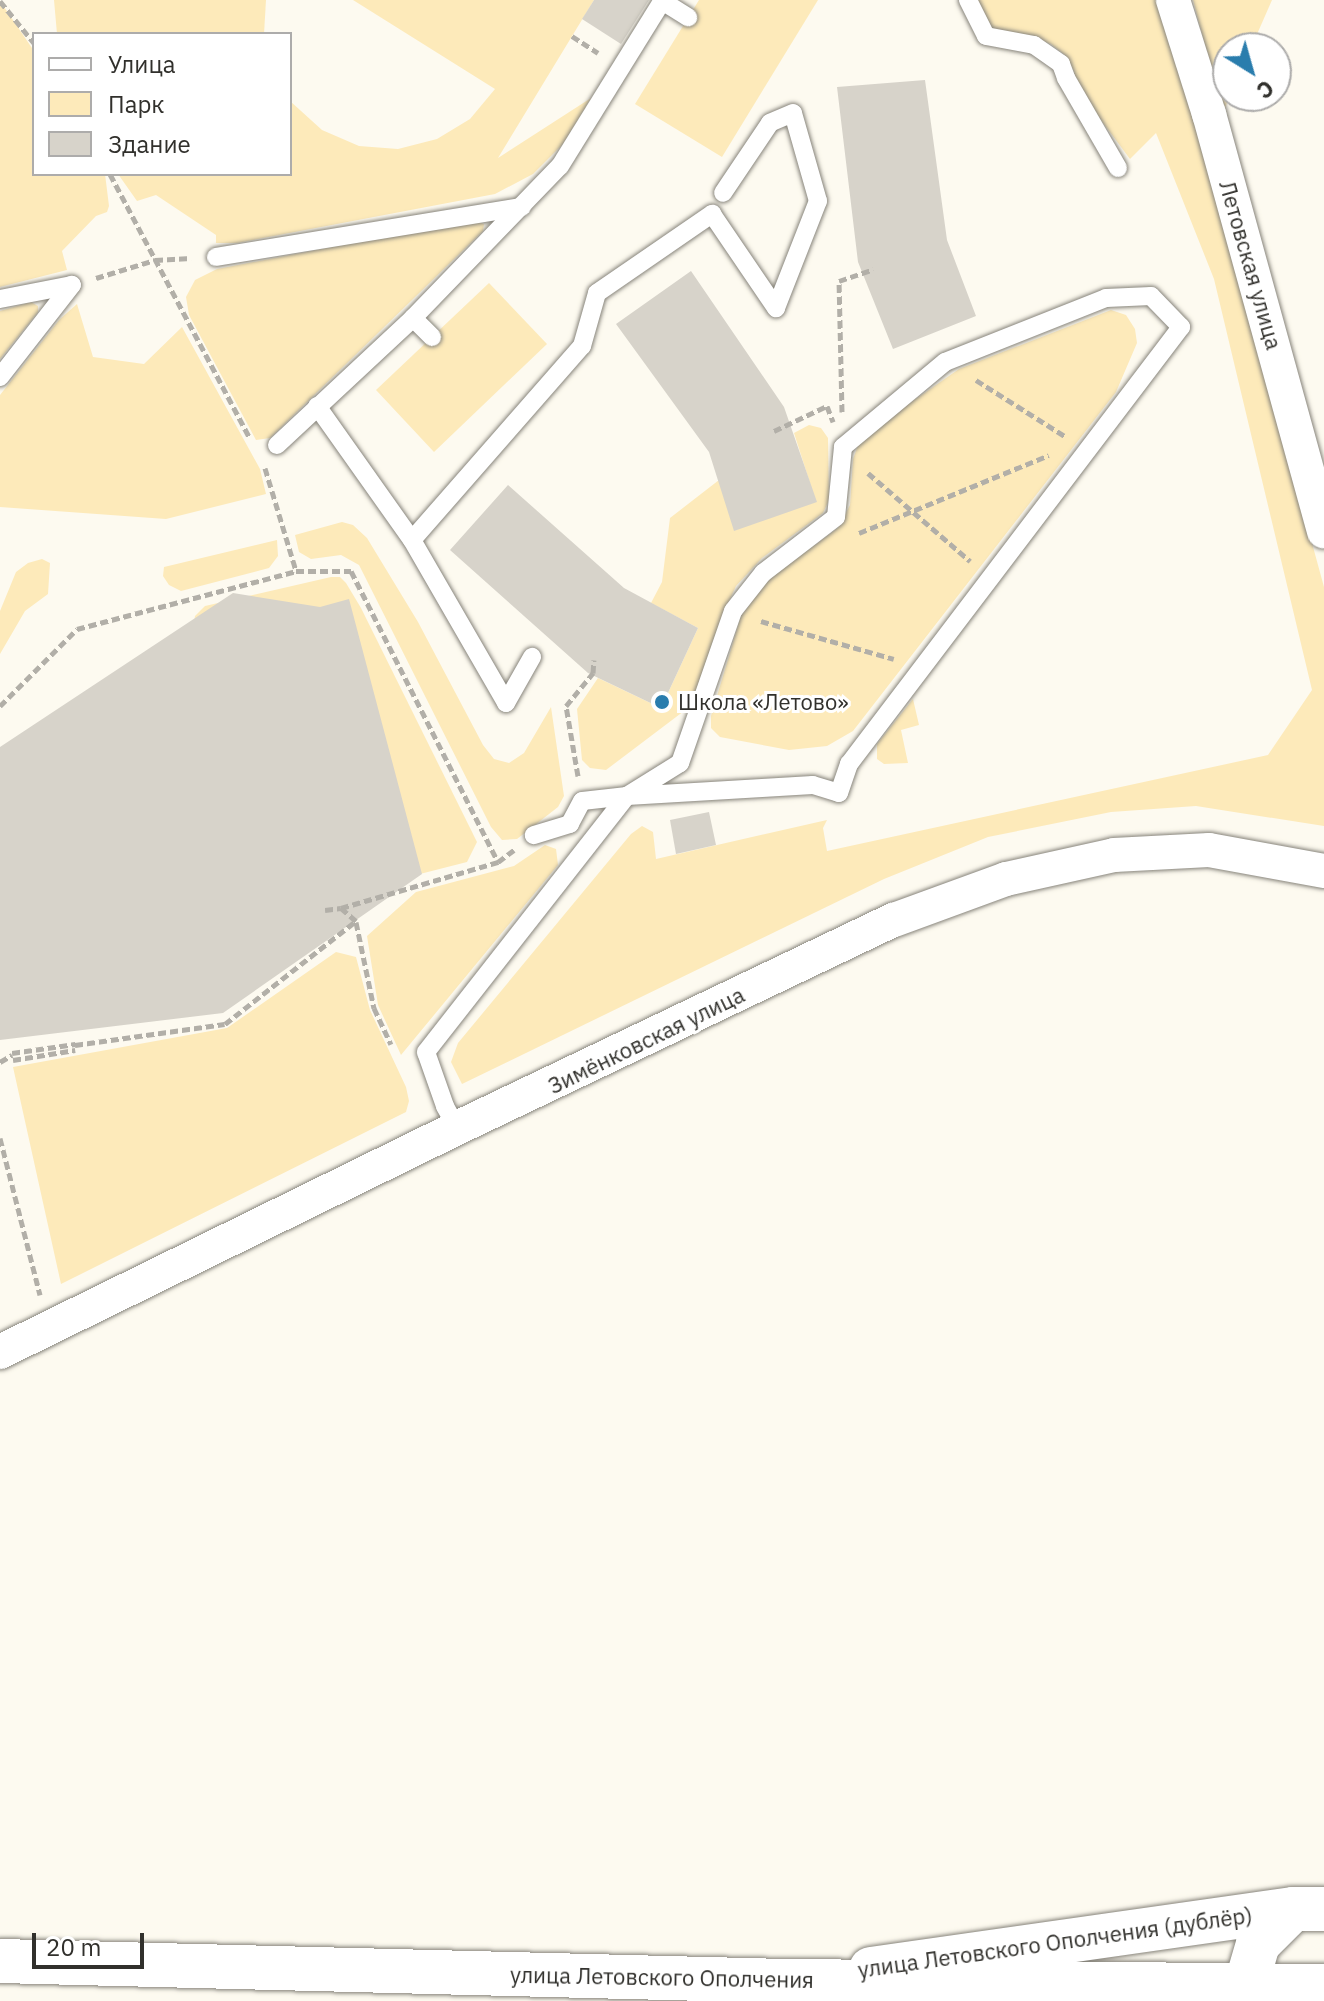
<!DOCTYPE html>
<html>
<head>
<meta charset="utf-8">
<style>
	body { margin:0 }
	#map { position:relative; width:1324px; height:2001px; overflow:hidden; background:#fdfaf0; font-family:"IBM Plex Sans",sans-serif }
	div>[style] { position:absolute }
	.green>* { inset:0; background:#fdeaba }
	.building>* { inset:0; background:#d7d3ca }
	.path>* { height:5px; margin-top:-2.5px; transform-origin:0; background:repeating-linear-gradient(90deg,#b2afa8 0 8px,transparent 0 12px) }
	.roads { filter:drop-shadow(0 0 2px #87847b) drop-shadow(0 0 2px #87847b) }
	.service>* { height:18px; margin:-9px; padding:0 9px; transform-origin:9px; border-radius:9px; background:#fff }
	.minor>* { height:34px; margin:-17px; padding:0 17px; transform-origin:17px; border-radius:17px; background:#fff }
	.tertiary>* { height:44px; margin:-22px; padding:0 22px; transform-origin:22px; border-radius:22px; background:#fff }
	.secondary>* { height:44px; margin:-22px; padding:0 22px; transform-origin:22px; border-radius:22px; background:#fff }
	.dots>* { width:22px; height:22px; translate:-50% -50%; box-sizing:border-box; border:4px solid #fff; border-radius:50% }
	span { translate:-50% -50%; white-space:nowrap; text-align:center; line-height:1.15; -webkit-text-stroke:6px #fff; paint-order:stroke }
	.street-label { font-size:22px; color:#31302c }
	.poi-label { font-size:22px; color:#31302c }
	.left { translate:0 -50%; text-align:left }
	.legend { position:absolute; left:32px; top:32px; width:260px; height:144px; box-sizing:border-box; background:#fff; border:2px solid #adacab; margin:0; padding:10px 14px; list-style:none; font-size:24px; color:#31302c }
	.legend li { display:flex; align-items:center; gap:16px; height:40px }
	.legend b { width:40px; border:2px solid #adacab }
	.north { position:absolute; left:1212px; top:32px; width:80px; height:80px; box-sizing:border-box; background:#fff; border:2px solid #adacab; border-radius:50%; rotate:143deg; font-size:22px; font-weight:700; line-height:32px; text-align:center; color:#31302c }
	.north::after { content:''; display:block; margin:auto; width:28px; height:36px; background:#2a7dad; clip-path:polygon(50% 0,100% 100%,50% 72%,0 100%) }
	.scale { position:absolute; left:32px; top:1933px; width:112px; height:36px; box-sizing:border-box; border:4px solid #31302c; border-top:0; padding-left:10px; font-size:24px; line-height:28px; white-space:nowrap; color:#31302c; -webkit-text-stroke:6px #fff; paint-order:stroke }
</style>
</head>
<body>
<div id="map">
	<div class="green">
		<div style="clip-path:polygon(54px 0,266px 0,264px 34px,57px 34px)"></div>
		<div style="clip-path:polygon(353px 0,594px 0,498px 158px,591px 98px,563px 144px,533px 174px,495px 194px,237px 243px,216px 243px,216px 235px,156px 195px,137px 201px,118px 174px,290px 174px,290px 101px,322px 130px,359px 146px,398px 149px,437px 139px,470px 119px,495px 89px)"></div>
		<div style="clip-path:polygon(699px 0,818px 0,722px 157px,635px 104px)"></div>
		<div style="clip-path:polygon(978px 0,1158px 0,1196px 118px,1324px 587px,1324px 826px,1196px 806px,1111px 812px,988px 837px,884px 879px,462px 1084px,451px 1062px,458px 1043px,631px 834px,642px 826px,653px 832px,656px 859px,827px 820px,823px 828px,827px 851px,1268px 755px,1312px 690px,1214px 279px,1156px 133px,1130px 159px,1077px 88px,1074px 71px,1065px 55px,1051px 44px,1035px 38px,1014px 37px,989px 27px)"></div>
		<div style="clip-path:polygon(1193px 0,1272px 0,1251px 48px,1228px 48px,1230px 96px,1223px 113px)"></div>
		<div style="clip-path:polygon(0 1px,34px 51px,34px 174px,105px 174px,109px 206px,107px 212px,96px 216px,62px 251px,67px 270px,0 287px)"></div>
		<div style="clip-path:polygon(474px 220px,484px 224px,483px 231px,270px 438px,256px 440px,189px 315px,186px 297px,195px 280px,217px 269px)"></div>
		<div style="clip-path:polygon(489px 283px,547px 344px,434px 452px,376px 390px)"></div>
		<div style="clip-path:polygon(31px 302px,38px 306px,38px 312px,0 359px,0 311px)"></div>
		<div style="clip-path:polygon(77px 304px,93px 357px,144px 364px,182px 327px,260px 469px,266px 494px,166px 519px,0 507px,0 395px,59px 320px)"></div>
		<div style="clip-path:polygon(1111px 310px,1126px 315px,1135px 329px,1137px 343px,1116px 392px,853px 731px,827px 746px,789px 750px,720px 737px,711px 728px,711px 716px,741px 616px,769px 579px,838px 528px,850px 505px,853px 459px,861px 437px,959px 369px)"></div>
		<div style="clip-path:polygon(809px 425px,821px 428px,828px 438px,829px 500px,823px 513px,762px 558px,736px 586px,720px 621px,693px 700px,684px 711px,606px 770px,590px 768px,582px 760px,577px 709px,598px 678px,661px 708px,698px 628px,651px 603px,662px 582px,670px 518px,719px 480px,816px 502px,794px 433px)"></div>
		<div style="clip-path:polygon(342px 522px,353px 525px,367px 538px,418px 622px,483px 745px,494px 759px,509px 763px,524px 753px,551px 707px,564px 796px,558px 807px,517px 839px,502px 840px,491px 827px,359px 565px,341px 555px,311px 559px,299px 552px,295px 535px)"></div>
		<div style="clip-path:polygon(277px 540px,278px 556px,269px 568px,181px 591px,169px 585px,163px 576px,164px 567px)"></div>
		<div style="clip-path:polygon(42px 559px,50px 563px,48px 594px,25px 611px,0 654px,0 611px,16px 572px,28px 563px)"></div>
		<div style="clip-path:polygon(331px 577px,340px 577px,346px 583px,361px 608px,477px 842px,467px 862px,416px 875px,193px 628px,195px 616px,205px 606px)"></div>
		<div style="clip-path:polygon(913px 699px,919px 725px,901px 730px,908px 763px,884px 764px,877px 759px,877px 744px)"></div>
		<div style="clip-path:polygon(545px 845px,556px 849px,558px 865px,401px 1055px,378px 1005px,367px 936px,416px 892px,514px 866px)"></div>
		<div style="clip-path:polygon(336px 952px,356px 957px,370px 1010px,406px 1087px,409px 1101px,406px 1112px,61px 1284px,13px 1067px,227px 1028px)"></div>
	</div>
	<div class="building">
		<div style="clip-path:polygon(594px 0,649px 0,621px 44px,582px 19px)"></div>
		<div style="clip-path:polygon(925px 80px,947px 240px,976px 316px,893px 349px,858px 262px,837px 87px)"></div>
		<div style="clip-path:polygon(691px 271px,784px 407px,817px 502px,734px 531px,709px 452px,616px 324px)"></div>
		<div style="clip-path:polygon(508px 485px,624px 588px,698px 628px,661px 708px,588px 673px,450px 550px)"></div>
		<div style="clip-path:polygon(233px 593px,320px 607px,349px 599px,422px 874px,223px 1013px,0 1040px,0 747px)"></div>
		<div style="clip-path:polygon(709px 812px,716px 845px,676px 854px,670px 820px)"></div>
	</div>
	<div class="path">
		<div style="left:0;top:1px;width:54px;rotate:51deg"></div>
		<div style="left:572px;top:36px;width:31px;rotate:33deg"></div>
		<div style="left:110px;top:174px;width:299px;rotate:62.1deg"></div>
		<div style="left:96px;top:278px;width:62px;rotate:-17deg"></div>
		<div style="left:155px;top:260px;width:36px;rotate:-3deg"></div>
		<div style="left:976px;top:380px;width:107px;rotate:32.3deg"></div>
		<div style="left:842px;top:412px;width:131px;rotate:-91.3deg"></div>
		<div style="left:839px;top:281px;width:36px;rotate:-19deg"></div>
		<div style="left:774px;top:431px;width:59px;rotate:-25.3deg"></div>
		<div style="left:827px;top:406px;width:17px;rotate:69deg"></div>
		<div style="left:265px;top:468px;width:108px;rotate:73.2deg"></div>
		<div style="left:296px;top:571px;width:55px"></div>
		<div style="left:351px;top:571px;width:326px;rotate:63.2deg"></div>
		<div style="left:868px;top:473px;width:135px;rotate:40.8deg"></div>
		<div style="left:859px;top:533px;width:205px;rotate:-22.3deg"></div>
		<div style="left:761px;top:621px;width:138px;rotate:15.9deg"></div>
		<div style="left:0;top:706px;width:109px;rotate:-45deg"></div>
		<div style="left:77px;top:629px;width:227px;rotate:-14.8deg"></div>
		<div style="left:578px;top:776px;width:71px;rotate:-99.7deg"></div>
		<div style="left:566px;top:706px;width:43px;rotate:-50.7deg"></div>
		<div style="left:593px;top:673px;width:13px;rotate:-86deg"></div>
		<div style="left:325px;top:910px;width:16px;rotate:-7deg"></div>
		<div style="left:356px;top:922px;width:88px;rotate:78.2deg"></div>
		<div style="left:374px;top:1008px;width:40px;rotate:65deg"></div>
		<div style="left:75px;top:1045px;width:151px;rotate:-8deg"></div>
		<div style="left:225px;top:1024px;width:167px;rotate:-38.2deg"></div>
		<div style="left:356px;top:921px;width:20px;rotate:-139deg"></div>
		<div style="left:341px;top:908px;width:164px;rotate:-16.3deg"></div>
		<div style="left:498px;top:862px;width:20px;rotate:-37deg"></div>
		<div style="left:12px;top:1053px;width:64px;rotate:-8.1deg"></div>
		<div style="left:13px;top:1060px;width:63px;rotate:-9.2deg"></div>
		<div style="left:0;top:1062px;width:14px;rotate:-30deg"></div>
		<div style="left:0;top:1138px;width:162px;rotate:75.7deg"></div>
	</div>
	<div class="roads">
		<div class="service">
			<div style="left:968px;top:0;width:40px;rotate:63.4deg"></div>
			<div style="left:986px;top:36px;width:49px;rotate:10.6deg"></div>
			<div style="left:1034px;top:45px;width:33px;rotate:35deg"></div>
			<div style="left:1061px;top:64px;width:15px;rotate:70deg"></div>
			<div style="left:1066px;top:78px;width:104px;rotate:60deg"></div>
			<div style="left:662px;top:1px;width:31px;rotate:32deg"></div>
			<div style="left:216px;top:257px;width:310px;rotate:-9.3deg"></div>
			<div style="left:0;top:299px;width:73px;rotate:-11deg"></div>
			<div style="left:413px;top:318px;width:27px;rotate:45deg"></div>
			<div style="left:0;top:377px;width:117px;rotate:-52deg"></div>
			<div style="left:317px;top:406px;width:164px;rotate:54.7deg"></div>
			<div style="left:412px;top:540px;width:188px;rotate:60deg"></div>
			<div style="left:506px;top:703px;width:53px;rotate:-60.5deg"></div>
			<div style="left:277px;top:445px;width:186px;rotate:-43deg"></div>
			<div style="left:413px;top:318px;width:211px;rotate:-46deg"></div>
			<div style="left:560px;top:166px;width:195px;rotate:-58.2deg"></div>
			<div style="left:412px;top:540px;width:258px;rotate:-48.8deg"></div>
			<div style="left:582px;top:346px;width:55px;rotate:-74.2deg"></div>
			<div style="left:597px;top:293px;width:140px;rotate:-34.5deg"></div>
			<div style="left:712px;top:214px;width:114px;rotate:55.8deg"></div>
			<div style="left:776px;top:308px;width:115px;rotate:-68.6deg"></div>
			<div style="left:818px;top:201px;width:91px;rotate:-105.9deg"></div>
			<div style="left:793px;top:113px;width:25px;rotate:157deg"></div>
			<div style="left:770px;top:123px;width:84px;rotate:123.9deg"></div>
			<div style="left:457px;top:1128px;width:25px;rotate:-119deg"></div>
			<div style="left:445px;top:1106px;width:57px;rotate:-109.4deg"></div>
			<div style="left:426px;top:1052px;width:325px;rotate:-51.9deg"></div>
			<div style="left:627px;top:796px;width:186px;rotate:-3.4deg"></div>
			<div style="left:813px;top:785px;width:27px;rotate:17deg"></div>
			<div style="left:839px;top:793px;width:31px;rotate:-71deg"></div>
			<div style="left:849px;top:764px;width:549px;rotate:-52.78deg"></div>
			<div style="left:1181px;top:327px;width:43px;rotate:-134.1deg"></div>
			<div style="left:1151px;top:296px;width:45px;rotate:177.5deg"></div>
			<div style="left:1106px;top:298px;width:173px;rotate:158.3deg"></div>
			<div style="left:945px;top:362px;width:133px;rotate:140.2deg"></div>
			<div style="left:843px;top:447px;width:70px;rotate:95.7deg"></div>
			<div style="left:836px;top:517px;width:92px;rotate:142.5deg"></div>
			<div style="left:763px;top:573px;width:48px;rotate:128.3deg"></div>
			<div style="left:733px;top:611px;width:161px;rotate:109.2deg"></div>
			<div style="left:680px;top:763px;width:62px;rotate:148.1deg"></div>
			<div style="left:627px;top:796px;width:45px;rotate:173.7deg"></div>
			<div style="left:582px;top:801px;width:26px;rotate:118deg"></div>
			<div style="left:570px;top:824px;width:38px;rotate:163deg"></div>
		</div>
		<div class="minor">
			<div style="left:1173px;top:0;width:120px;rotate:72.5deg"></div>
			<div style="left:1209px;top:114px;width:433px;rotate:74.6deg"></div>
			<div style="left:0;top:1352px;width:509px;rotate:-26.11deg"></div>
			<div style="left:457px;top:1128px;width:484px;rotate:-25.5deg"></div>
			<div style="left:894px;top:920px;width:119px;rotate:-20.1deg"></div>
			<div style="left:1006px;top:879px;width:111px;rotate:-12.5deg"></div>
			<div style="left:1114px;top:855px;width:95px;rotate:-3deg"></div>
			<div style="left:1209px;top:850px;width:117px;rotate:10.3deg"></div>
		</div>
		<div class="tertiary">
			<div style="left:871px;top:1969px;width:426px;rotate:-8.1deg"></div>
			<div style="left:1293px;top:1909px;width:31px"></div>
			<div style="left:1247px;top:2001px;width:16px;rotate:-94deg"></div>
			<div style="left:1246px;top:1985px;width:43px;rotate:-73.7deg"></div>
			<div style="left:1258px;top:1944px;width:49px;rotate:-45deg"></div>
		</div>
		<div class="secondary">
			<div style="left:0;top:1961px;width:787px;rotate:1.46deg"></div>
			<div style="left:787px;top:1981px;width:537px;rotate:0.53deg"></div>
		</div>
	</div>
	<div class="dots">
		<div style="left:662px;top:702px;background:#2a7dad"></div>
	</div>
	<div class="street-label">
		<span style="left:1251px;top:265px;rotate:74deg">Летовская улица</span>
		<span style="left:646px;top:1040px;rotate:-26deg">Зимёнковская улица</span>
		<span style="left:1055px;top:1942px;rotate:-8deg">улица Летовского Ополчения (дублёр)</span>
		<span style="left:662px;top:1977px;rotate:1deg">улица Летовского Ополчения</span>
	</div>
	<div class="poi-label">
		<span class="left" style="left:678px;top:702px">Школа «Летово»</span>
	</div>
	<ul class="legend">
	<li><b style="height:10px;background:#fff"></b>Улица</li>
	<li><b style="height:22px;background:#fdeaba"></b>Парк</li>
	<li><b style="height:22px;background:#d7d3ca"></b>Здание</li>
	</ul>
	<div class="north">С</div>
	<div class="scale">20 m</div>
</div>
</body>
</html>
